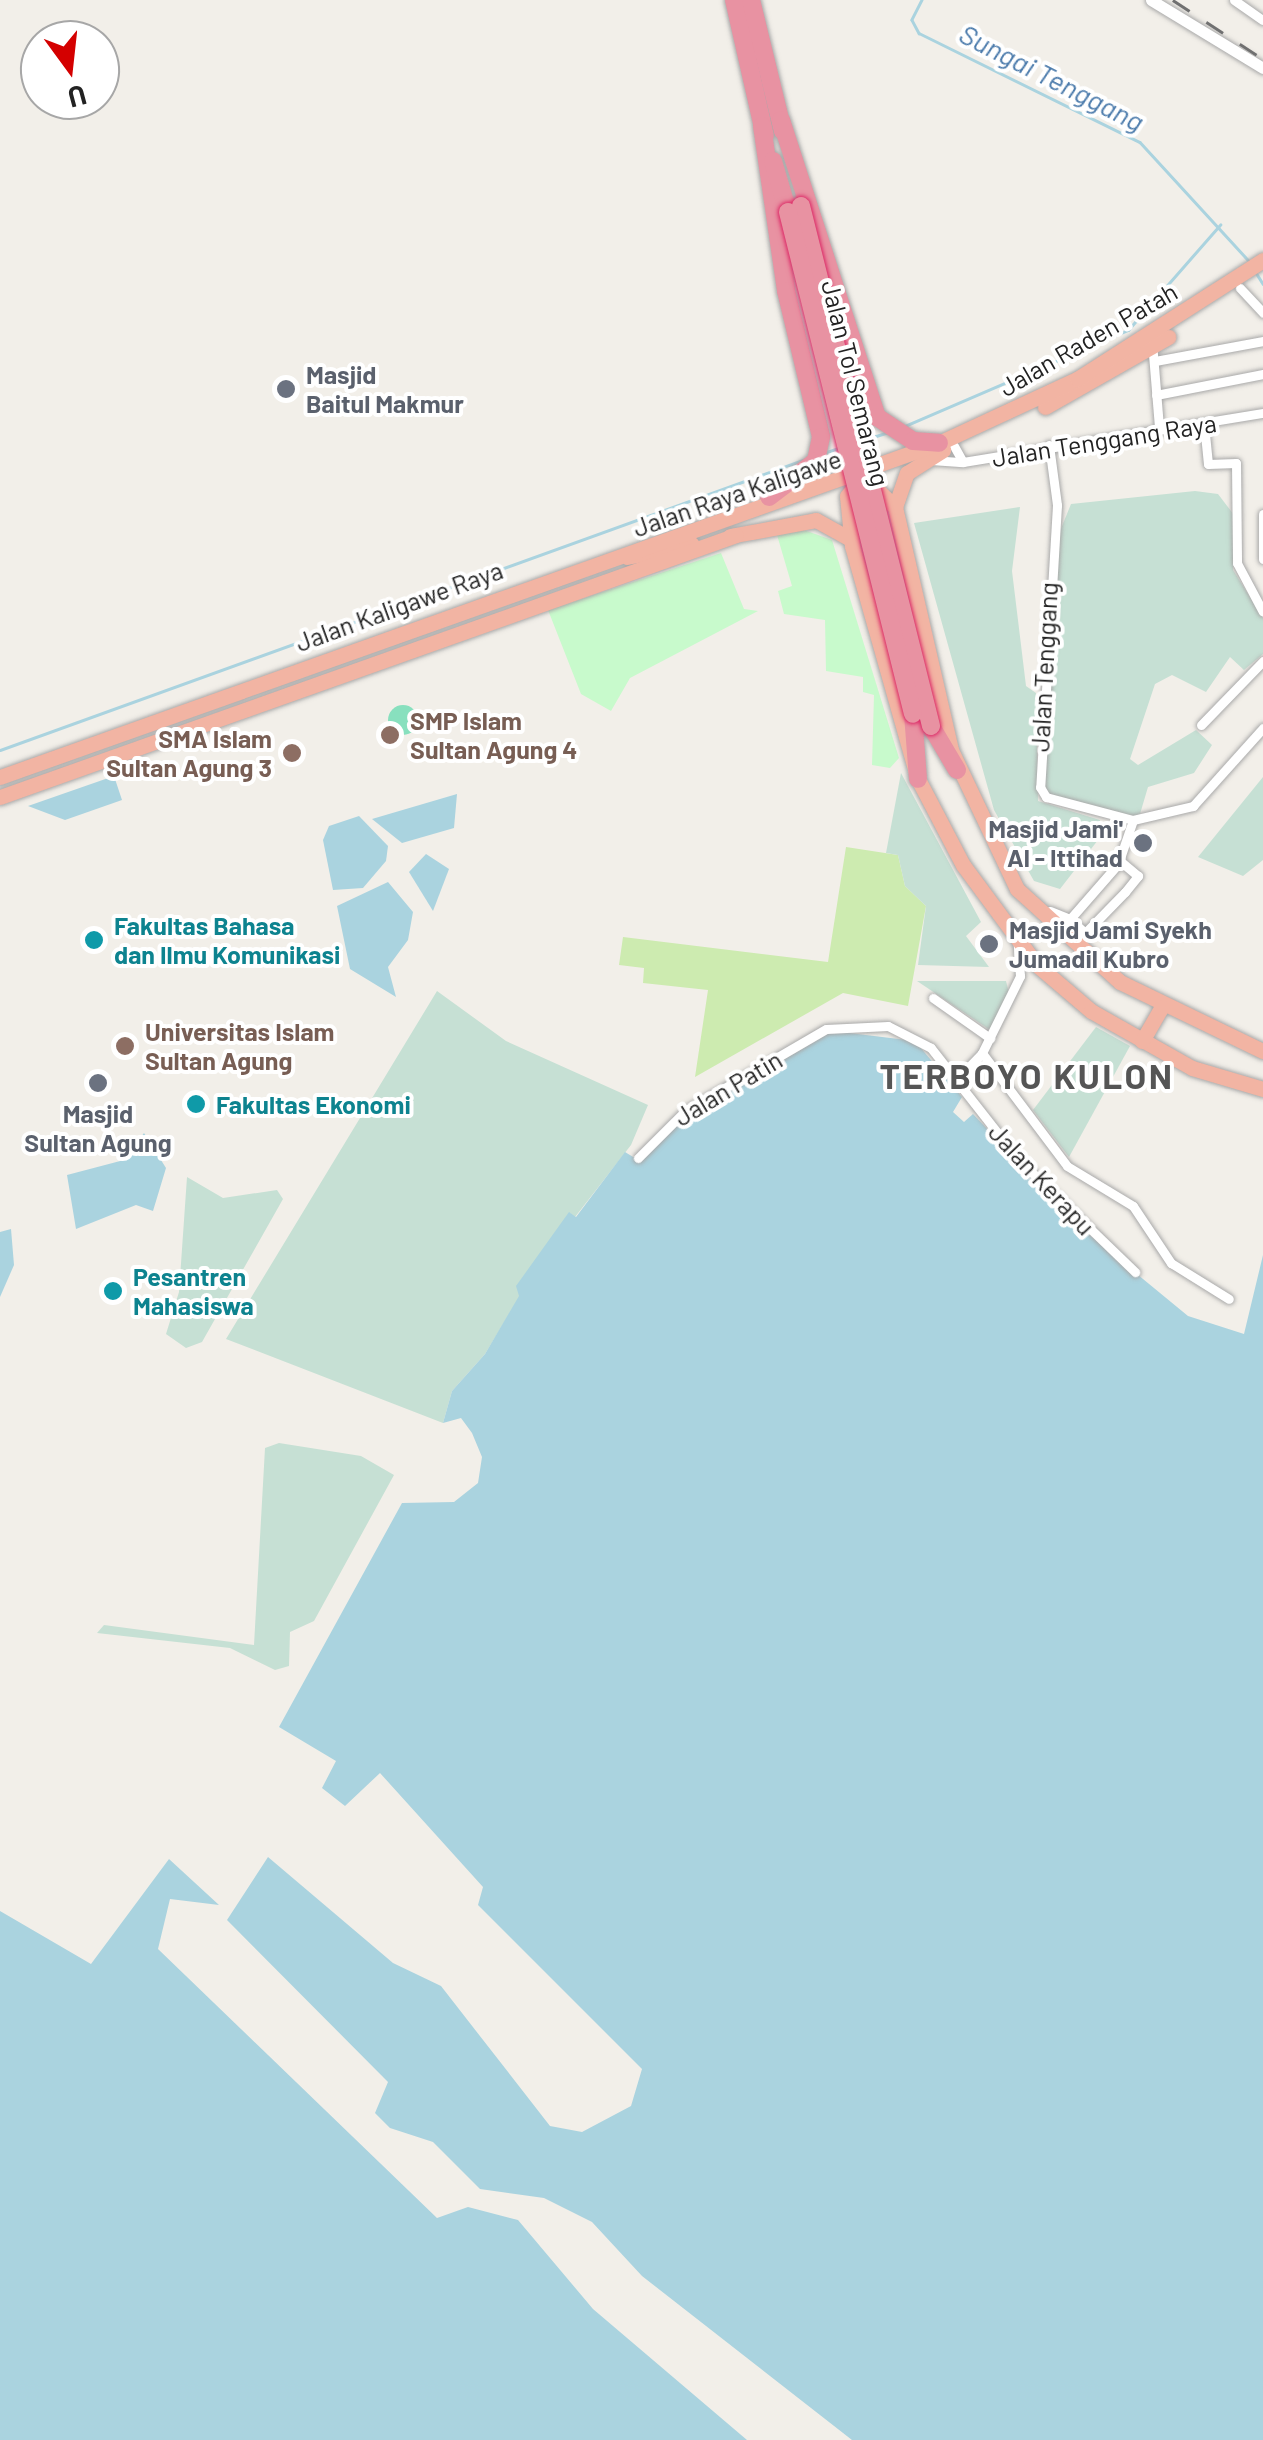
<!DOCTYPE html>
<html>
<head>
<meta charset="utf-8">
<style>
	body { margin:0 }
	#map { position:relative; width:1263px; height:2440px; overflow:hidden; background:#f2efe9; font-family:Barlow,sans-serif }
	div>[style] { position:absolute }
	.grass>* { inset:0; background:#cdebb0 }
	.wetland>* { inset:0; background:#c6e0d4 }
	.park>* { inset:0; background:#c8facc }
	.pitch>* { inset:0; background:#88e0be }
	.round { border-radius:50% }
	.water>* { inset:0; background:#aad3df }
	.stream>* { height:2.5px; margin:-1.25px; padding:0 1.25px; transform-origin:1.25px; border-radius:1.25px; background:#aad3df }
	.roads { filter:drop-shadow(0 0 2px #a9a9a9) drop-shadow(0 0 2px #a9a9a9) }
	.minor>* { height:9px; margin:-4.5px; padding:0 4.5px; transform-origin:4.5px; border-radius:4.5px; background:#fff }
	.tertiary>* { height:11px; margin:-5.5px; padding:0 5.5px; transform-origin:5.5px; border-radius:5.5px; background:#fff }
	.trunk>* { height:15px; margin:-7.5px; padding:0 7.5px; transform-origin:7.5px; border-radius:7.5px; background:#f2b4a3 }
	.motorway>* { height:18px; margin:-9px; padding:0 9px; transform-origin:9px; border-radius:9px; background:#e892a2 }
	.rail>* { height:2.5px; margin-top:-1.25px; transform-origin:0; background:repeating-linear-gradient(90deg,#707070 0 20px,transparent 0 40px) }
	.bridges { filter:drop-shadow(0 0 2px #dc2a67) drop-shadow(0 0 2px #dc2a67) }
	.motorway-bridge>* { height:18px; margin:-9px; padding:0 9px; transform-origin:9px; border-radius:9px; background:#e892a2 }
	.dots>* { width:28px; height:28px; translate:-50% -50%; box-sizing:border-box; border:5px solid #fff; border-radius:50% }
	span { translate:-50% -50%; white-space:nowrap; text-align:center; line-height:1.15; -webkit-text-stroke:8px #fff; paint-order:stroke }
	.street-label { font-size:25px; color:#222 }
	.worship-label { font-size:25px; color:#5b616d; font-weight:700 }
	.left { translate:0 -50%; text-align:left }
	.right { translate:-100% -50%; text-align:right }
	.education-label { font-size:25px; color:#785e54; font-weight:700 }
	.culture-label { font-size:25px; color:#0d838f; font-weight:700 }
	.water-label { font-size:28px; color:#4a7aab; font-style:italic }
	.district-label { font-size:35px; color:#555; font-weight:700; letter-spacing:2.5px }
	.north { position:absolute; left:20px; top:20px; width:100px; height:100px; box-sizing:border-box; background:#fff; border:2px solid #a7a7a7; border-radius:50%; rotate:165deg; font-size:28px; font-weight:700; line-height:40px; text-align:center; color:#222 }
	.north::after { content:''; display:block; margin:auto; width:35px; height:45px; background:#d40000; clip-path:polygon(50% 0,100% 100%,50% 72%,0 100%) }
</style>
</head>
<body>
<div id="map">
	<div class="grass">
		<div style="clip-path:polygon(846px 847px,898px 855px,905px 886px,926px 906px,908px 1006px,843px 993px,695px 1077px,708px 990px,643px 983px,644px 968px,619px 965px,623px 937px,828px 962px)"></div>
	</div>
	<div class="wetland">
		<div style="clip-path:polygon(1195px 491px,1218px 494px,1234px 515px,1233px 570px,1263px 618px,1263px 654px,1244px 670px,1230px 657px,1206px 692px,1172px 675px,1155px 684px,1130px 759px,1138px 765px,1196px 730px,1212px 745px,1194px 773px,1148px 787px,1140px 814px,1126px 821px,1044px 794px,1058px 536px,1071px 504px)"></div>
		<div style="clip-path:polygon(1020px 507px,1012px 571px,1026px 686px,1036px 693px,1038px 801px,1100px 820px,1098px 840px,1060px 889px,1034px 881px,994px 810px,914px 523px)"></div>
		<div style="clip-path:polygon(901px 773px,981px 922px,966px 936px,989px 967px,918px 965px,926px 906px,905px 886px,898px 855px,886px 853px)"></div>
		<div style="clip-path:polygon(1263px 777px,1263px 860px,1243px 876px,1198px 857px)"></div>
		<div style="clip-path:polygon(917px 981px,1006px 981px,1009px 993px,990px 1030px)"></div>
		<div style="clip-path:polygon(437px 991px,506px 1041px,648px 1105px,631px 1145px,575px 1217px,570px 1213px,485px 1354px,452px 1391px,443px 1423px,226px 1339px)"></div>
		<div style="clip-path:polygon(1096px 1027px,1130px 1046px,1069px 1157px,1033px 1110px)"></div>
		<div style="clip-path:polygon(187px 1177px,223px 1198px,277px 1190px,283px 1199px,202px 1342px,186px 1348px,166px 1334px,179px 1292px)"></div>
		<div style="clip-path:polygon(279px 1443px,361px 1456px,394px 1475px,314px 1621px,290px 1632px,289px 1666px,275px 1670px,230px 1648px,97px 1633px,104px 1625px,254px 1645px,265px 1448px)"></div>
	</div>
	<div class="park">
		<div style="clip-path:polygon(804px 530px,832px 540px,899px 758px,890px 768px,872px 765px,874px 695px,863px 692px,863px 677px,826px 671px,825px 620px,784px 614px,778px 591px,792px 586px,777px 535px)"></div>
		<div style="clip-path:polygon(721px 553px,744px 609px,758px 611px,630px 678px,611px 711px,581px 694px,548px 610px)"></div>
	</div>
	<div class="pitch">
		<div class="round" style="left:388px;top:705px;width:30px;height:30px"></div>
	</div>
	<div class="water">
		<div style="clip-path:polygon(114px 776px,122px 800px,65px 820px,28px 806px)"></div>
		<div style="clip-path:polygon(457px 794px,454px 828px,402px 843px,372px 819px)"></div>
		<div style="clip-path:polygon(359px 816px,388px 846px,386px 861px,363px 888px,333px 890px,323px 840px,329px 826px)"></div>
		<div style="clip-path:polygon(426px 854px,449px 869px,433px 911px,409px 872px)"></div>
		<div style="clip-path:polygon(388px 882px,413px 912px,408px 940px,388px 967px,396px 997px,350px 969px,337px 906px)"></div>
		<div style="clip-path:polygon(833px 1031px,915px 1041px,962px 1097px,953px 1112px,964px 1122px,973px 1114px,1081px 1228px,1188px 1316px,1244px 1334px,1263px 1255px,1263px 2440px,852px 2440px,642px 2276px,592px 2222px,544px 2198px,480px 2189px,433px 2142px,390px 2128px,375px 2113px,388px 2082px,227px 1920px,268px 1857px,393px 1963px,441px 1986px,550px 2126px,582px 2132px,631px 2106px,642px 2069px,478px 1905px,483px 1887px,380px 1773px,345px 1806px,322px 1788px,336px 1761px,279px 1727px,402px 1503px,454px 1502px,478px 1483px,482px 1457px,472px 1433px,461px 1418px,443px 1423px,452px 1391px,485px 1354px,519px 1296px,516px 1286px,569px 1212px,576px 1217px,625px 1152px,638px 1160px,661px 1131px)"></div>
		<div style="clip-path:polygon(144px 1133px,166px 1168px,153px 1211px,136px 1205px,76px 1229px,67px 1175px,124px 1160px)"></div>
		<div style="clip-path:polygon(11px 1229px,14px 1265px,0 1297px,0 1232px)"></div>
		<div style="clip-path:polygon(169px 1859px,219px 1905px,170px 1899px,158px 1949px,437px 2218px,468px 2207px,518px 2220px,593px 2309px,747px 2440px,0 2440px,0 1911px,91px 1964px)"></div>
	</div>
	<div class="stream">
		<div style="left:922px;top:0;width:22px;rotate:117deg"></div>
		<div style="left:912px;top:20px;width:15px;rotate:62deg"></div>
		<div style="left:919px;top:33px;width:246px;rotate:26.3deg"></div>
		<div style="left:1140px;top:142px;width:160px;rotate:47.5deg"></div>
		<div style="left:1255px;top:271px;width:15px;rotate:58deg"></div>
		<div style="left:905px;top:426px;width:243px;rotate:-23.3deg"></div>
		<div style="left:1128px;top:330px;width:140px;rotate:-48.8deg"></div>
		<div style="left:867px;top:439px;width:22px;rotate:-18deg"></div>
		<div style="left:824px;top:453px;width:18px;rotate:-19deg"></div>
		<div style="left:0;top:750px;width:854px;rotate:-19.86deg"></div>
	</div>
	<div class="roads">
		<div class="minor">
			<div style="left:1234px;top:0;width:35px;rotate:35deg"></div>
			<div style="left:1240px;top:288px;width:34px;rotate:47deg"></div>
			<div style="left:1152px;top:342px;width:86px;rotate:85.3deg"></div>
			<div style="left:1155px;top:361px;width:110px;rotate:-10.5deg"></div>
			<div style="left:1156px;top:395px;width:109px;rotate:-11.1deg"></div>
			<div style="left:1204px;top:424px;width:40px;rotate:84.3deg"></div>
			<div style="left:1208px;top:464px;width:28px;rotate:-2deg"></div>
			<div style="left:1236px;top:463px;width:100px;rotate:89.4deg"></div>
			<div style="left:1237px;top:563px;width:55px;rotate:62deg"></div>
			<div style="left:1049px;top:445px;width:61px;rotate:82.4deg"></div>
			<div style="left:1057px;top:505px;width:283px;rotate:93.4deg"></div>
			<div style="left:1040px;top:787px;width:12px;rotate:59deg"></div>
			<div style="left:1046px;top:797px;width:90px;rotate:14.8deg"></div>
			<div style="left:954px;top:446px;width:18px;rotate:61deg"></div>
			<div style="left:963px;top:462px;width:304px;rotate:-9.3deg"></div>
			<div style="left:931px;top:460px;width:32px;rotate:4deg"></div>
			<div style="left:1263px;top:514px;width:45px;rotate:90deg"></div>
			<div style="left:1201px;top:725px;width:89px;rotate:-45.9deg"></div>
			<div style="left:1050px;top:911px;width:22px;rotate:22deg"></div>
			<div style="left:1070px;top:919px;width:73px;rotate:-48.9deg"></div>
			<div style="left:1118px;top:864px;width:46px;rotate:-71.2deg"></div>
			<div style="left:1133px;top:820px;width:62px;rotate:-13.1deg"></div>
			<div style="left:1193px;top:806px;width:105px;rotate:-48.1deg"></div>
			<div style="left:1070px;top:919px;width:21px;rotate:43deg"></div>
			<div style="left:1085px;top:933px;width:57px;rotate:-45.7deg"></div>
			<div style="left:1125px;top:892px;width:21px;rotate:-51deg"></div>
			<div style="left:1138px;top:876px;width:23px;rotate:-140deg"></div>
			<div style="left:933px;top:998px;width:70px;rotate:35.1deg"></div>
			<div style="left:982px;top:1053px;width:141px;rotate:53deg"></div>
			<div style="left:1067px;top:1166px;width:77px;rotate:31.2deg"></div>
			<div style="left:1133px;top:1206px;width:69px;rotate:56.3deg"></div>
			<div style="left:1171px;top:1263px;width:68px;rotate:31.8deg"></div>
			<div style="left:959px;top:1077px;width:33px;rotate:-46deg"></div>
			<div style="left:982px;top:1053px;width:86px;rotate:-63.7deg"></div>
			<div style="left:1020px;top:976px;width:32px;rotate:-94deg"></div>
			<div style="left:638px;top:1158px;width:66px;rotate:-45deg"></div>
			<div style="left:685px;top:1111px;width:163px;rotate:-30.2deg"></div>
			<div style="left:826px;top:1029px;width:62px;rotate:-2.8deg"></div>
			<div style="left:888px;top:1026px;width:48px;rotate:27.1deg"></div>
			<div style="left:931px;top:1048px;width:141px;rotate:51.9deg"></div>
			<div style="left:1018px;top:1159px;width:163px;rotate:44deg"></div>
		</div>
		<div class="tertiary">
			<div style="left:1151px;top:0;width:131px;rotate:31.3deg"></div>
		</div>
		<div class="trunk">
			<div style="left:1045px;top:407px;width:142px;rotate:-29.6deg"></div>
			<div style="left:863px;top:476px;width:45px;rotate:44.1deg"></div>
			<div style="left:895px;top:507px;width:249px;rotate:77deg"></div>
			<div style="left:951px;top:750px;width:154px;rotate:64.6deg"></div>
			<div style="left:1017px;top:889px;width:139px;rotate:42.1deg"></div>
			<div style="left:1120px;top:982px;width:159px;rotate:25.8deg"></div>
			<div style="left:863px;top:477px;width:25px;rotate:130deg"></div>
			<div style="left:847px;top:496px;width:50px;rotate:84.3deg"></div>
			<div style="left:852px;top:546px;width:242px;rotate:74.2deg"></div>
			<div style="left:918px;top:779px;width:97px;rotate:62.4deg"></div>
			<div style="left:963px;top:865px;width:124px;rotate:53.5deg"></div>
			<div style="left:1037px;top:965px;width:71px;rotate:40.4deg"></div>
			<div style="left:1091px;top:1011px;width:116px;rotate:29.4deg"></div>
			<div style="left:1192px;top:1068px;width:74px;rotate:16.5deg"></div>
			<div style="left:895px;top:507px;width:36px;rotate:-71deg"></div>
			<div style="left:907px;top:473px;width:43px;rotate:-32.6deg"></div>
			<div style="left:730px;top:536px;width:87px;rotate:-10.5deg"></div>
			<div style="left:816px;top:520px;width:37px;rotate:29deg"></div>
			<div style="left:627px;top:557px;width:66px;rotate:-11.3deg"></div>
			<div style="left:0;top:777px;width:997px;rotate:-19.58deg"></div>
			<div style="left:939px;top:443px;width:152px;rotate:-24.9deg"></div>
			<div style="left:1077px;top:379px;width:221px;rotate:-32.6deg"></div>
			<div style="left:0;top:797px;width:781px;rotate:-19.59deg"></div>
			<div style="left:1142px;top:1041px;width:39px;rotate:-60deg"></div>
		</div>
		<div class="motorway">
			<div style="left:734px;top:0;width:139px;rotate:77.2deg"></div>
			<div style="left:751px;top:0;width:135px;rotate:76.3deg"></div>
			<div style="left:781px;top:120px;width:312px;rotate:72.1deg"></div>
			<div style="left:877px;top:417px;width:43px;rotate:33.7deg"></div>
			<div style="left:913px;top:441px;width:26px;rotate:4deg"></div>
			<div style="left:762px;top:126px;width:167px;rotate:81.7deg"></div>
			<div style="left:786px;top:291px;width:150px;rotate:76.5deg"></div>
			<div style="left:821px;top:437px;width:25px;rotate:102deg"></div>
			<div style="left:816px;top:461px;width:59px;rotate:142.5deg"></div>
			<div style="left:773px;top:161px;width:53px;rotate:73.6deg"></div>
			<div style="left:913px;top:714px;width:65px;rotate:85.6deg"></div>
			<div style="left:931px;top:726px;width:51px;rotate:59.4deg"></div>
		</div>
	</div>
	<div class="rail">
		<div style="left:1173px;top:0;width:108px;rotate:33.2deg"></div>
	</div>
	<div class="bridges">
		<div class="motorway-bridge">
			<div style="left:801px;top:206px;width:536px;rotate:75.96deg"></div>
			<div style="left:788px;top:212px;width:517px;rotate:76.02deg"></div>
		</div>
	</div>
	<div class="dots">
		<div style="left:286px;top:389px;background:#6b7280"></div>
		<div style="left:390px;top:735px;background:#8d6e63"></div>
		<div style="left:292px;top:753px;background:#8d6e63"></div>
		<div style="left:1143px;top:843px;background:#6b7280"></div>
		<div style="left:94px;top:940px;background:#0f9aa8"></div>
		<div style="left:989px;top:944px;background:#6b7280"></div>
		<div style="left:125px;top:1046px;background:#8d6e63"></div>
		<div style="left:98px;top:1083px;background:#6b7280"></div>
		<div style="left:196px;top:1104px;background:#0f9aa8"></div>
		<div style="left:113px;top:1291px;background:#0f9aa8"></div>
	</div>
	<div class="street-label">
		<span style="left:1088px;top:339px;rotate:-30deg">Jalan Raden Patah</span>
		<span style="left:856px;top:383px;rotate:76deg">Jalan Tol Semarang</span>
		<span style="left:1104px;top:440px;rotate:-9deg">Jalan Tenggang Raya</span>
		<span style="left:737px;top:493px;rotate:-19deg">Jalan Raya Kaligawe</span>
		<span style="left:399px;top:606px;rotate:-20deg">Jalan Kaligawe Raya</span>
		<span style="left:1044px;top:667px;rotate:-87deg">Jalan Tenggang</span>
		<span style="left:728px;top:1088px;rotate:-31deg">Jalan Patin</span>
		<span style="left:1042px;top:1179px;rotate:47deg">Jalan Kerapu</span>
	</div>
	<div class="worship-label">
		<span class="left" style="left:306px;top:389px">Masjid<br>Baitul Makmur</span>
		<span class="right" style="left:1123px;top:843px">Masjid Jami'<br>Al - Ittihad</span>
		<span class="left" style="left:1009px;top:944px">Masjid Jami Syekh<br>Jumadil Kubro</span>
		<span style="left:98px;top:1128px">Masjid<br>Sultan Agung</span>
	</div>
	<div class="education-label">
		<span class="left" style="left:410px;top:735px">SMP Islam<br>Sultan Agung 4</span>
		<span class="right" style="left:272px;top:753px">SMA Islam<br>Sultan Agung 3</span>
		<span class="left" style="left:145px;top:1046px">Universitas Islam<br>Sultan Agung</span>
	</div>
	<div class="culture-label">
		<span class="left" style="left:114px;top:940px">Fakultas Bahasa<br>dan Ilmu Komunikasi</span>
		<span class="left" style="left:216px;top:1104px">Fakultas Ekonomi</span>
		<span class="left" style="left:133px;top:1291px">Pesantren<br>Mahasiswa</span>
	</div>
	<div class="water-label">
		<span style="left:1052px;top:77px;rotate:27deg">Sungai Tenggang</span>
	</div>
	<div class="district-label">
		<span style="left:1027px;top:1075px">TERBOYO KULON</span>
	</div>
	<div class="north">U</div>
</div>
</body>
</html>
